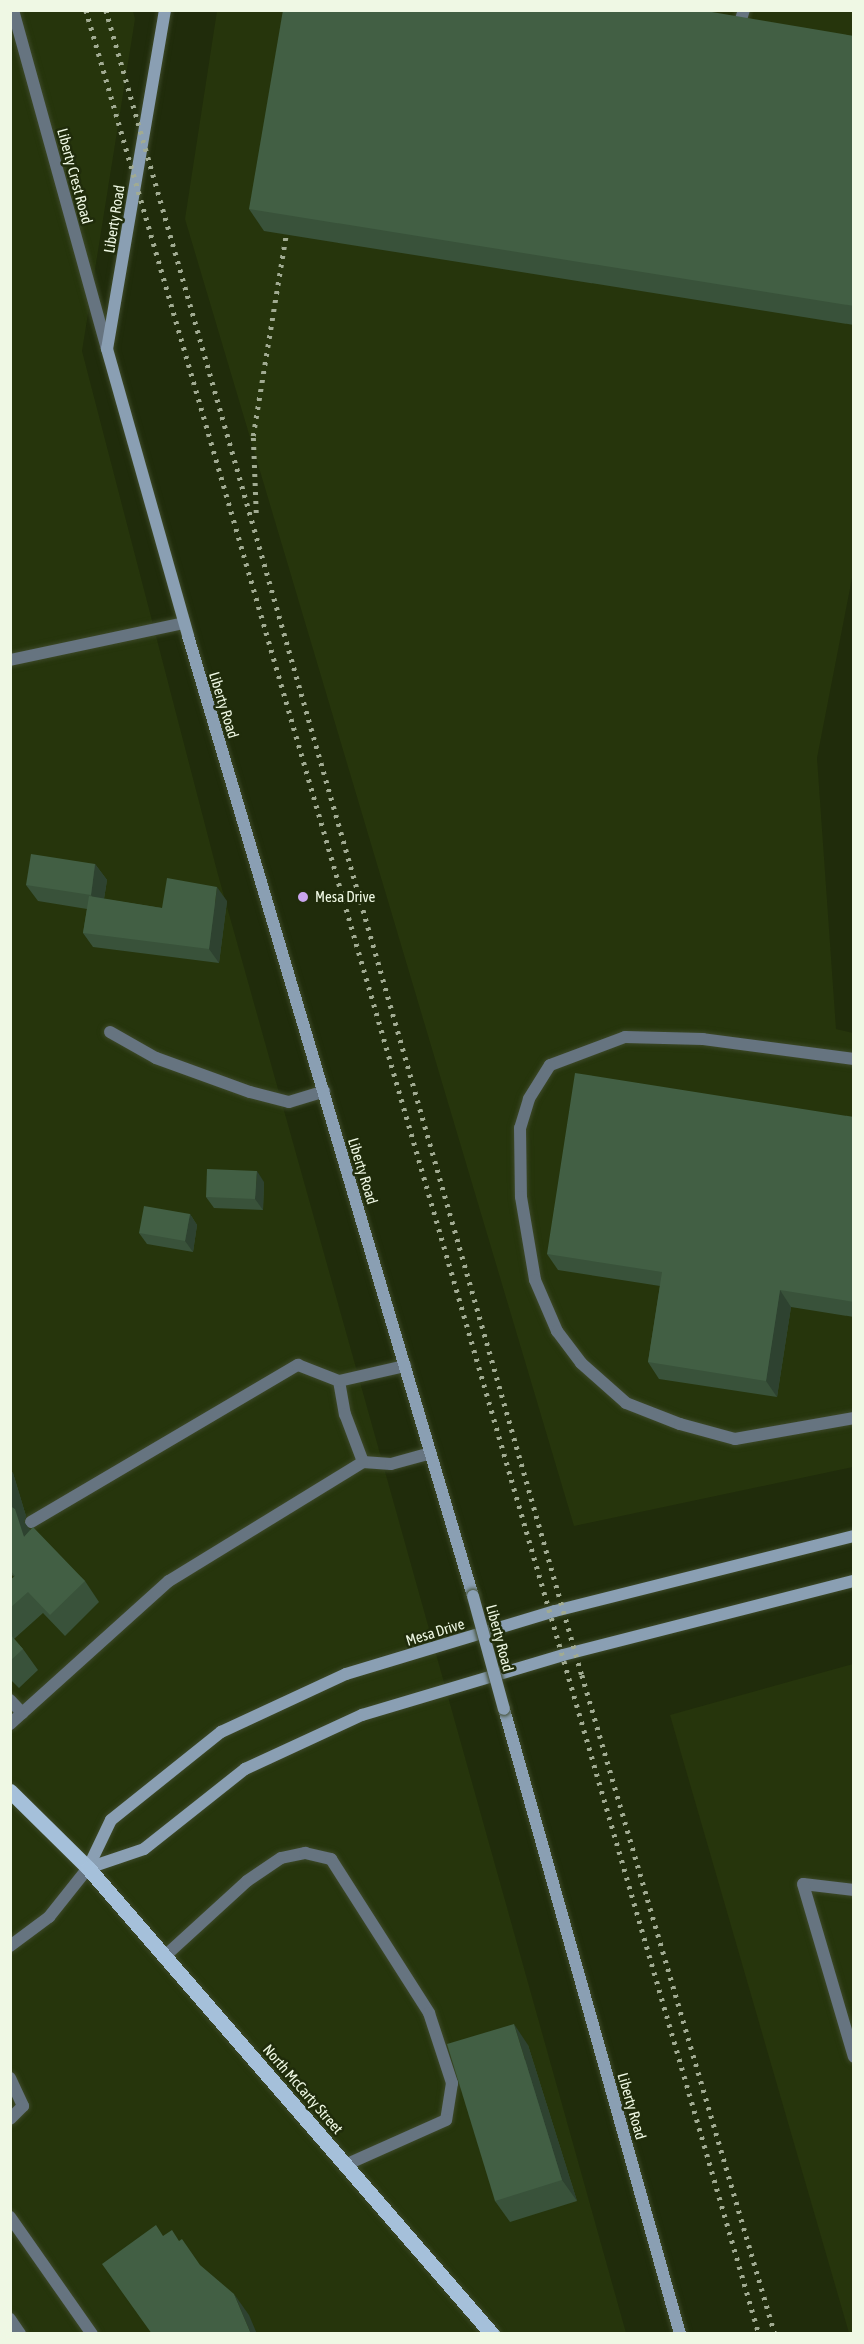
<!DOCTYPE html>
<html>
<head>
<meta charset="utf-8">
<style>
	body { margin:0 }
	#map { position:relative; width:864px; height:2344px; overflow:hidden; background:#202c0b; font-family:"Asap Condensed",sans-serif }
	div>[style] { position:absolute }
	.built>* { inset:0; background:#26350c }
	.roads { filter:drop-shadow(0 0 2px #3d4929) drop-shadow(0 0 2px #3d4929) }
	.service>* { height:12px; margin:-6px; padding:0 6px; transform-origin:6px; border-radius:6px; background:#667480 }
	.minor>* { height:12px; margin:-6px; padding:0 6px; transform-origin:6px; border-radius:6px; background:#667480 }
	.secondary>* { height:12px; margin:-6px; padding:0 6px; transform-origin:6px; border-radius:6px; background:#8a9fb3 }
	.primary>* { height:15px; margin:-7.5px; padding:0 7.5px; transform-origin:7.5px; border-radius:7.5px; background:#a5c0da }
	.rail>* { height:4.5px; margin-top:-2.25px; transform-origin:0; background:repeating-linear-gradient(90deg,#a1ab92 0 3px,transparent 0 9px) }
	.bridges { filter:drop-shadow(0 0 2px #3d4929) drop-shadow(0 0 2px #3d4929) }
	.secondary-bridge>* { height:12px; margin:-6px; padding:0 6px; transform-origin:6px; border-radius:6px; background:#8a9fb3 }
	.wall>* { inset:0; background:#39523a }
	.shaded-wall>* { inset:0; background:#2e4230 }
	.building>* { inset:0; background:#425f44 }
	.dots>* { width:16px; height:16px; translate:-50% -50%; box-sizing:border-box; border:3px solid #202c0b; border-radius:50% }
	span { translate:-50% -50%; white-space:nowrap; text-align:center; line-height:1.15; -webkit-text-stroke:5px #202c0b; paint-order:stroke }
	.street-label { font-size:15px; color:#eff8e4 }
	.poi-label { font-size:15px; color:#eff8e4 }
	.left { translate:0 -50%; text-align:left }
	.frame { position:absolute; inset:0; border:12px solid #eff8e4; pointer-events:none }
</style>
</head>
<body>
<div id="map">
	<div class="built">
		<div style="clip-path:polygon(11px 11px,133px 11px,135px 19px,82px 351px,217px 871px,626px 2333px,11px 2334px)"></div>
		<div style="clip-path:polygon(217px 11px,853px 11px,853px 573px,817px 758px,836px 1029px,853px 1033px,853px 1467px,574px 1526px,185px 219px)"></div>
		<div style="clip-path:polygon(853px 1664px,853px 2333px,849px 2333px,670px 1715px)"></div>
	</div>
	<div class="roads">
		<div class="service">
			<div style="left:739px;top:26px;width:17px;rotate:-73deg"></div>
			<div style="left:10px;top:660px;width:178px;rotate:-12deg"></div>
			<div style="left:110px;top:1032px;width:53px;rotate:29.5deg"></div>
			<div style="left:156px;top:1058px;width:100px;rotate:19.9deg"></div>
			<div style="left:250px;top:1092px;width:40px;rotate:14.4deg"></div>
			<div style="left:289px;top:1102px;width:37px;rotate:-17deg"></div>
			<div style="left:854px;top:1059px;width:152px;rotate:-172.5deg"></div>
			<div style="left:703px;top:1039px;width:78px;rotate:-178.5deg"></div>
			<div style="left:625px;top:1037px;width:80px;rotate:159.5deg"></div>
			<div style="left:550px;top:1065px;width:40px;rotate:122deg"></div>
			<div style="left:529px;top:1099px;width:30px;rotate:107deg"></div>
			<div style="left:520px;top:1128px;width:69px;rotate:89.2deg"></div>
			<div style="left:521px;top:1197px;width:84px;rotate:80.4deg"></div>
			<div style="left:535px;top:1280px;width:56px;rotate:66.7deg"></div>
			<div style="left:557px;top:1331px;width:40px;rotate:53deg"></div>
			<div style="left:581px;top:1363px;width:60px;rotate:41.6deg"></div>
			<div style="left:626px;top:1403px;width:58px;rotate:21.3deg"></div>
			<div style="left:680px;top:1424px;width:57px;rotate:15.3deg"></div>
			<div style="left:735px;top:1439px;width:121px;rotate:-10deg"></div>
			<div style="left:339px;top:1381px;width:34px;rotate:80deg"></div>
			<div style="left:345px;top:1414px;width:51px;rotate:69.4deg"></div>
			<div style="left:363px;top:1462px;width:28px;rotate:4deg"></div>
			<div style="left:391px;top:1464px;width:41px;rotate:-15.4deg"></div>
			<div style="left:31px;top:1522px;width:310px;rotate:-30.5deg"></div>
			<div style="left:298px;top:1365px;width:44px;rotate:21.3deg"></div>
			<div style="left:339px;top:1381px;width:68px;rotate:-12.8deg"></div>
			<div style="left:10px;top:1700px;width:18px;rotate:47deg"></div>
			<div style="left:10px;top:1724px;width:214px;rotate:-42deg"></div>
			<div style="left:169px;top:1581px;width:228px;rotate:-31.5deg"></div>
			<div style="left:854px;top:1890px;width:51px;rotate:-173.3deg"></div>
			<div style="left:803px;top:1884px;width:180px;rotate:73.6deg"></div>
			<div style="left:165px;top:1956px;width:111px;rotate:-42.4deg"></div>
			<div style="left:247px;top:1881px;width:41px;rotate:-34.1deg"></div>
			<div style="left:281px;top:1858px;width:25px;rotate:-12deg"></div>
			<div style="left:305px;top:1853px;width:27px;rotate:13deg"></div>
			<div style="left:331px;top:1859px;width:183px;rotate:57.5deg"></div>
			<div style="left:429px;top:2013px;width:74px;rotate:71.8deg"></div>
			<div style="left:452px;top:2083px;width:37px;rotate:99deg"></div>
			<div style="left:446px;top:2120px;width:111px;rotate:156deg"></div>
			<div style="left:10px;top:2078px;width:31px;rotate:65deg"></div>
			<div style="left:23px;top:2106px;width:18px;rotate:135deg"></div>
			<div style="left:10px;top:2217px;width:143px;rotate:55deg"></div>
			<div style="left:10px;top:2319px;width:18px;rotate:56deg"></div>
		</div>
		<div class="minor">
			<div style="left:13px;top:10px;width:352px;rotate:74.5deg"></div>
			<div style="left:10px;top:1946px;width:49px;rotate:-36.6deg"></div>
			<div style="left:49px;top:1917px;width:63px;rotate:-51.5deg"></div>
		</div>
		<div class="secondary">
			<div style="left:165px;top:10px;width:344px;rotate:99.7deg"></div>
			<div style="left:107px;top:349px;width:298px;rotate:74.2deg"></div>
			<div style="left:188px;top:636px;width:1001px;rotate:73.47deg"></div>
			<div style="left:504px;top:1709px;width:649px;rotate:74.27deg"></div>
			<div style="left:88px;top:1868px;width:53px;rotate:-64.4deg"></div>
			<div style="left:111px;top:1820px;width:141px;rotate:-38.7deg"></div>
			<div style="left:221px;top:1732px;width:138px;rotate:-24.9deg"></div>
			<div style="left:346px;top:1674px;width:218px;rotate:-16.8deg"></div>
			<div style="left:555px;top:1611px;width:308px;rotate:-14.1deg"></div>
			<div style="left:88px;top:1868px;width:59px;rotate:-18.7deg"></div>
			<div style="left:144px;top:1849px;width:129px;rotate:-38.4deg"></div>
			<div style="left:245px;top:1769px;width:129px;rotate:-24.8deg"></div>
			<div style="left:362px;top:1715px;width:210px;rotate:-16.6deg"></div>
			<div style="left:563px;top:1655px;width:300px;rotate:-14.3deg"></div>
		</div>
		<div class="primary">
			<div style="left:10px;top:1791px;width:110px;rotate:44.6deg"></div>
			<div style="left:88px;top:1868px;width:617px;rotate:49.08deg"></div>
		</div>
	</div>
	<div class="rail">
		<div style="left:86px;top:10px;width:2419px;rotate:73.85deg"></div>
		<div style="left:106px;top:10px;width:1732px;rotate:74.05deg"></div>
		<div style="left:582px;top:1675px;width:687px;rotate:73.68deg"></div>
		<div style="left:256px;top:513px;width:77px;rotate:-92.2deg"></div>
		<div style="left:253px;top:436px;width:205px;rotate:-80.7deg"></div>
	</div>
	<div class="bridges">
		<div class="secondary-bridge">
			<div style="left:473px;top:1596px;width:117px;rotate:74.7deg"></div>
		</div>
	</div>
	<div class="wall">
		<div style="clip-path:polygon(854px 36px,854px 325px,264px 231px,249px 209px)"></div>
		<div style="clip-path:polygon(95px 864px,107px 880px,104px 899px,162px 908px,227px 901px,219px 963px,93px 947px,83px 933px,87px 909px,38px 901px,26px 885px)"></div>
		<div style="clip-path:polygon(854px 1117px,854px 1317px,791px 1307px,777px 1397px,659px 1379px,648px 1362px,660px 1286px,558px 1270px,547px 1254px)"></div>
		<div style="clip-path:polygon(264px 1182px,263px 1210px,214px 1208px,206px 1197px)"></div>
		<div style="clip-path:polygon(190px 1214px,197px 1225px,193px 1252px,147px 1244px,139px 1233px)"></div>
		<div style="clip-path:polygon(10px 1470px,13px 1473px,26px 1516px,24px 1522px,30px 1530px,85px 1581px,99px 1602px,65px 1636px,43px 1613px,14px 1639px,23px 1649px,38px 1670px,19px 1688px,10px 1679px,10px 1580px,14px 1577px,10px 1573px)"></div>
		<div style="clip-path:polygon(528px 2045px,577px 2201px,510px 2222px,495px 2201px)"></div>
	</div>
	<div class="shaded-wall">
		<div style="clip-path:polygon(95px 864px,107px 880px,102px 911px,91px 895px)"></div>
		<div style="clip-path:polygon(217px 887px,227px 901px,219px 963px,209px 949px)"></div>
		<div style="clip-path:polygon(257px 1171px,264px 1182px,263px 1210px,255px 1199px)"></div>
		<div style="clip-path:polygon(190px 1214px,197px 1225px,193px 1252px,185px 1241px)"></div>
		<div style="clip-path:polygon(780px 1290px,791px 1307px,777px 1397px,766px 1381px)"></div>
		<div style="clip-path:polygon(10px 1470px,13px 1473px,26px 1516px,24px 1522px,30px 1530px,24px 1537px,10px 1507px)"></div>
		<div style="clip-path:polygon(514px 2024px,528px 2045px,577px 2201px,562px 2180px)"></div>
		<div style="clip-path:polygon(234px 2294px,249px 2315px,257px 2334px,251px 2334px)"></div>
	</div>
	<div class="building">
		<div style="clip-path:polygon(283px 10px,700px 10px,854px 36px,854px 306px,249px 209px)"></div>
		<div style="clip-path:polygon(31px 854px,95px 864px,91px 895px,26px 885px)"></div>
		<div style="clip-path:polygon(167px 878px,217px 887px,209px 949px,83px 933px,89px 896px,162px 908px)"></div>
		<div style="clip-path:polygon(575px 1073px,854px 1117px,854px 1302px,780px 1290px,766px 1381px,648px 1362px,662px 1272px,547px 1254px)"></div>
		<div style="clip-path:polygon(207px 1169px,257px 1171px,255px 1199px,206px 1197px)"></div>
		<div style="clip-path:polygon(144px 1206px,190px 1214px,185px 1241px,139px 1233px)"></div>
		<div style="clip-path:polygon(10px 1506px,15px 1509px,24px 1537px,33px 1527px,85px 1581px,50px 1615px,28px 1592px,10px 1608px,10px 1580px,15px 1576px,10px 1570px)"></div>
		<div style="clip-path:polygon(10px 1634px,23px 1649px,10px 1661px)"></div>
		<div style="clip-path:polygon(514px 2024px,562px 2180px,495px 2201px,447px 2044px)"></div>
		<div style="clip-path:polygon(156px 2225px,163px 2236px,172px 2230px,179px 2241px,182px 2239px,200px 2265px,234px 2294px,251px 2334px,152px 2334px,102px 2264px)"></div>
	</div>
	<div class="dots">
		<div style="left:303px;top:897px;background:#c9a5ee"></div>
	</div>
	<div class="street-label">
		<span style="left:75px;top:176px;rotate:75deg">Liberty Crest Road</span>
		<span style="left:114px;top:219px;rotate:-81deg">Liberty Road</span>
		<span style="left:224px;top:705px;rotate:73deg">Liberty Road</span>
		<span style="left:363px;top:1171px;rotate:73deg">Liberty Road</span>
		<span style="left:435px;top:1632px;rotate:-17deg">Mesa Drive</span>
		<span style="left:500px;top:1638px;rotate:75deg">Liberty Road</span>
		<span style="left:303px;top:2089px;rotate:49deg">North McCarty Street</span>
		<span style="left:632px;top:2106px;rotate:74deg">Liberty Road</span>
	</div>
	<div class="poi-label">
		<span class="left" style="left:315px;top:897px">Mesa Drive</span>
	</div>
	<div class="frame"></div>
</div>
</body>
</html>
